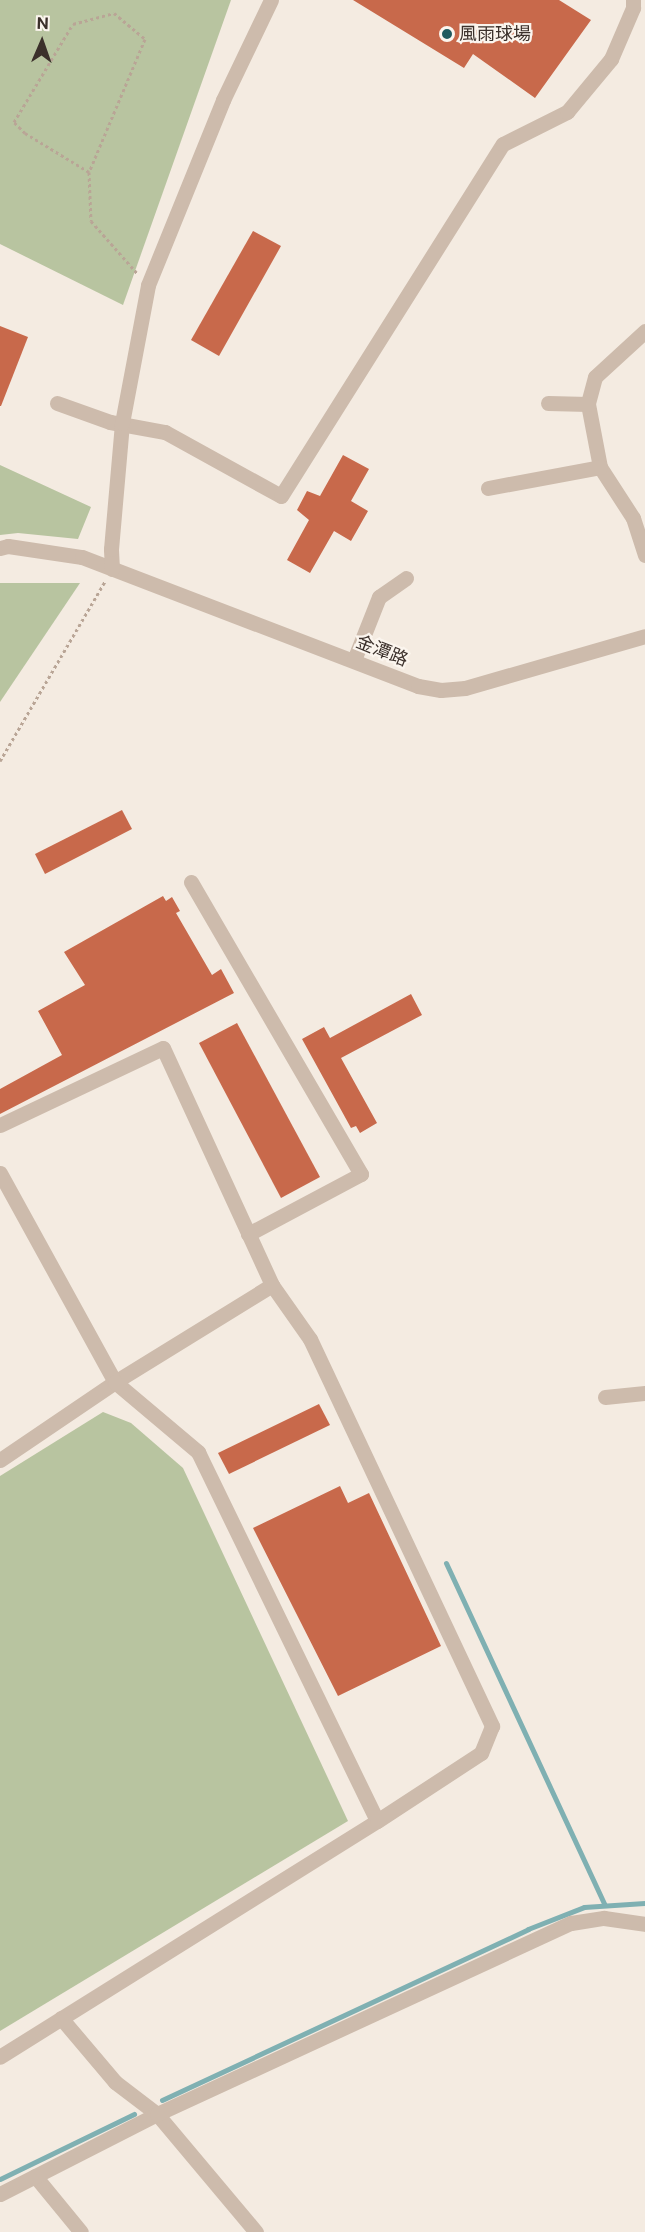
<!DOCTYPE html>
<html>
<head>
<meta charset="utf-8">
<style>
	body { margin:0 }
	#map { position:relative; width:645px; height:2232px; overflow:hidden; background:#f4ebe1; font-family:"Public Sans","Noto Sans TC",sans-serif }
	div>[style] { position:absolute }
	.green>* { inset:0; background:#b8c4a0 }
	.stream>* { height:5px; margin:-2.5px; padding:0 2.5px; transform-origin:2.5px; border-radius:2.5px; background:#7fb0b2 }
	.building>* { inset:0; background:#c8694b }
	.path>* { height:3px; margin-top:-1.5px; transform-origin:0; background:repeating-linear-gradient(90deg,#b9a596 0 3px,transparent 0 6px) }
	.minor>* { height:15px; margin:-7.5px; padding:0 7.5px; transform-origin:7.5px; border-radius:7.5px; background:#cdbbac }
	.dots>* { width:16px; height:16px; translate:-50% -50%; box-sizing:border-box; border:3px solid #fbf5ee; border-radius:50% }
	span { translate:-50% -50%; white-space:nowrap; text-align:center; line-height:1.15; -webkit-text-stroke:4.5px #fbf5ee; paint-order:stroke }
	.poi-label { font-size:18px; color:#3b302b }
	.left { translate:0 -50%; text-align:left }
	.street-label { font-size:18px; color:#3b302b }
	.north { position:absolute; left:12px; top:12px; width:60px; height:60px; -webkit-text-stroke:4px #fbf5ee; paint-order:stroke; rotate:2deg; font-size:16px; font-weight:700; line-height:24px; text-align:center; color:#3b302b }
	.north::after { content:''; display:block; margin:auto; width:21px; height:27px; background:#3b302b; clip-path:polygon(50% 0,100% 100%,50% 72%,0 100%) }
</style>
</head>
<body>
<div id="map">
	<div class="green">
		<div style="clip-path:polygon(0 0,231px 0,123px 305px,0 244px)"></div>
		<div style="clip-path:polygon(0 465px,91px 507px,78px 539px,18px 533px,0 535px)"></div>
		<div style="clip-path:polygon(0 583px,80px 583px,0 702px)"></div>
		<div style="clip-path:polygon(103px 1412px,131px 1423px,183px 1468px,348px 1821px,0 2031px,0 1476px)"></div>
	</div>
	<div class="stream">
		<div style="left:446px;top:1563px;width:376px;rotate:65.1deg"></div>
		<div style="left:162px;top:2100px;width:404px;rotate:-25deg"></div>
		<div style="left:528px;top:1929px;width:60px;rotate:-21.4deg"></div>
		<div style="left:584px;top:1907px;width:61px;rotate:-3.8deg"></div>
		<div style="left:0;top:2179px;width:149px;rotate:-25.9deg"></div>
	</div>
	<div class="building">
		<div style="clip-path:polygon(353px 0,559px 0,591px 20px,535px 98px,473px 54px,464px 68px)"></div>
		<div style="clip-path:polygon(253px 231px,281px 246px,219px 356px,191px 340px)"></div>
		<div style="clip-path:polygon(0 326px,28px 337px,1px 406px,0 406px)"></div>
		<div style="clip-path:polygon(343px 455px,369px 469px,351px 501px,368px 511px,351px 541px,334px 531px,310px 573px,287px 560px,309px 520px,297px 510px,307px 491px,320px 496px)"></div>
		<div style="clip-path:polygon(122px 810px,132px 829px,45px 874px,35px 854px)"></div>
		<div style="clip-path:polygon(163px 896px,166px 901px,172px 897px,180px 911px,176px 913px,212px 975px,221px 969px,234px 993px,0 1114px,0 1089px,62px 1055px,38px 1011px,85px 985px,64px 952px)"></div>
		<div style="clip-path:polygon(411px 994px,422px 1015px,341px 1058px,377px 1123px,360px 1133px,356px 1126px,351px 1128px,302px 1039px,324px 1027px,330px 1038px)"></div>
		<div style="clip-path:polygon(237px 1023px,320px 1177px,281px 1198px,199px 1043px)"></div>
		<div style="clip-path:polygon(319px 1404px,330px 1425px,229px 1474px,218px 1453px)"></div>
		<div style="clip-path:polygon(340px 1486px,348px 1503px,369px 1493px,441px 1646px,338px 1696px,253px 1528px)"></div>
	</div>
	<div class="path">
		<div style="left:89px;top:172px;width:75px;rotate:-148.6deg"></div>
		<div style="left:25px;top:133px;width:16px;rotate:-135deg"></div>
		<div style="left:14px;top:122px;width:114px;rotate:-59deg"></div>
		<div style="left:73px;top:24px;width:42px;rotate:-15deg"></div>
		<div style="left:114px;top:13px;width:40px;rotate:40deg"></div>
		<div style="left:145px;top:39px;width:144px;rotate:112.8deg"></div>
		<div style="left:89px;top:172px;width:49px;rotate:87.7deg"></div>
		<div style="left:91px;top:221px;width:69px;rotate:48.5deg"></div>
		<div style="left:0;top:761px;width:208px;rotate:-59.7deg"></div>
	</div>
	<div class="minor">
		<div style="left:645px;top:331px;width:68px;rotate:137.4deg"></div>
		<div style="left:595px;top:377px;width:28px;rotate:105deg"></div>
		<div style="left:588px;top:404px;width:64px;rotate:79.2deg"></div>
		<div style="left:600px;top:467px;width:61px;rotate:57.1deg"></div>
		<div style="left:633px;top:518px;width:39px;rotate:72deg"></div>
		<div style="left:57px;top:403px;width:56px;rotate:19.7deg"></div>
		<div style="left:110px;top:422px;width:56px;rotate:10.3deg"></div>
		<div style="left:165px;top:432px;width:132px;rotate:28.9deg"></div>
		<div style="left:281px;top:496px;width:416px;rotate:-57.8deg"></div>
		<div style="left:503px;top:144px;width:72px;rotate:-26.6deg"></div>
		<div style="left:567px;top:112px;width:69px;rotate:-50.3deg"></div>
		<div style="left:611px;top:59px;width:56px;rotate:-66.7deg"></div>
		<div style="left:633px;top:8px;width:8px;rotate:-90deg"></div>
		<div style="left:548px;top:403px;width:40px;rotate:1.4deg"></div>
		<div style="left:488px;top:488px;width:114px;rotate:-10.6deg"></div>
		<div style="left:0;top:548px;width:8px;rotate:-14deg"></div>
		<div style="left:8px;top:546px;width:75px;rotate:8.5deg"></div>
		<div style="left:82px;top:557px;width:360px;rotate:21deg"></div>
		<div style="left:418px;top:686px;width:23px;rotate:10deg"></div>
		<div style="left:441px;top:690px;width:24px;rotate:-5deg"></div>
		<div style="left:465px;top:688px;width:187px;rotate:-16.1deg"></div>
		<div style="left:112px;top:569px;width:20px;rotate:-93deg"></div>
		<div style="left:111px;top:549px;width:126px;rotate:-85deg"></div>
		<div style="left:122px;top:423px;width:140px;rotate:-79.3deg"></div>
		<div style="left:148px;top:285px;width:200px;rotate:-67.9deg"></div>
		<div style="left:223px;top:100px;width:111px;rotate:-64.4deg"></div>
		<div style="left:354px;top:660px;width:68px;rotate:-68.4deg"></div>
		<div style="left:379px;top:597px;width:33px;rotate:-35deg"></div>
		<div style="left:191px;top:882px;width:338px;rotate:59.8deg"></div>
		<div style="left:361px;top:1174px;width:128px;rotate:152deg"></div>
		<div style="left:0;top:1125px;width:180px;rotate:-25.3deg"></div>
		<div style="left:163px;top:1048px;width:261px;rotate:65.3deg"></div>
		<div style="left:272px;top:1285px;width:185px;rotate:148.3deg"></div>
		<div style="left:115px;top:1382px;width:139px;rotate:145.9deg"></div>
		<div style="left:0;top:1173px;width:239px;rotate:61.2deg"></div>
		<div style="left:115px;top:1382px;width:109px;rotate:40.1deg"></div>
		<div style="left:198px;top:1452px;width:410px;rotate:64.1deg"></div>
		<div style="left:377px;top:1821px;width:445px;rotate:148deg"></div>
		<div style="left:272px;top:1285px;width:66px;rotate:54.9deg"></div>
		<div style="left:310px;top:1339px;width:428px;rotate:64.8deg"></div>
		<div style="left:492px;top:1726px;width:29px;rotate:112deg"></div>
		<div style="left:481px;top:1753px;width:124px;rotate:146.8deg"></div>
		<div style="left:605px;top:1397px;width:40px;rotate:-5.7deg"></div>
		<div style="left:61px;top:2018px;width:84px;rotate:49.8deg"></div>
		<div style="left:115px;top:2082px;width:53px;rotate:37.3deg"></div>
		<div style="left:157px;top:2114px;width:154px;rotate:50deg"></div>
		<div style="left:35px;top:2176px;width:72px;rotate:50.6deg"></div>
		<div style="left:0;top:2194px;width:176px;rotate:-27deg"></div>
		<div style="left:157px;top:2114px;width:456px;rotate:-24.8deg"></div>
		<div style="left:571px;top:1923px;width:33px;rotate:-9deg"></div>
		<div style="left:604px;top:1918px;width:41px;rotate:8.3deg"></div>
	</div>
	<div class="dots">
		<div style="left:447px;top:34px;background:#1f5a5e"></div>
	</div>
	<div class="poi-label">
		<span class="left" style="left:459px;top:34px">風雨球場</span>
	</div>
	<div class="street-label">
		<span style="left:382px;top:651px;rotate:22deg">金潭路</span>
	</div>
	<div class="north">N</div>
</div>
</body>
</html>
